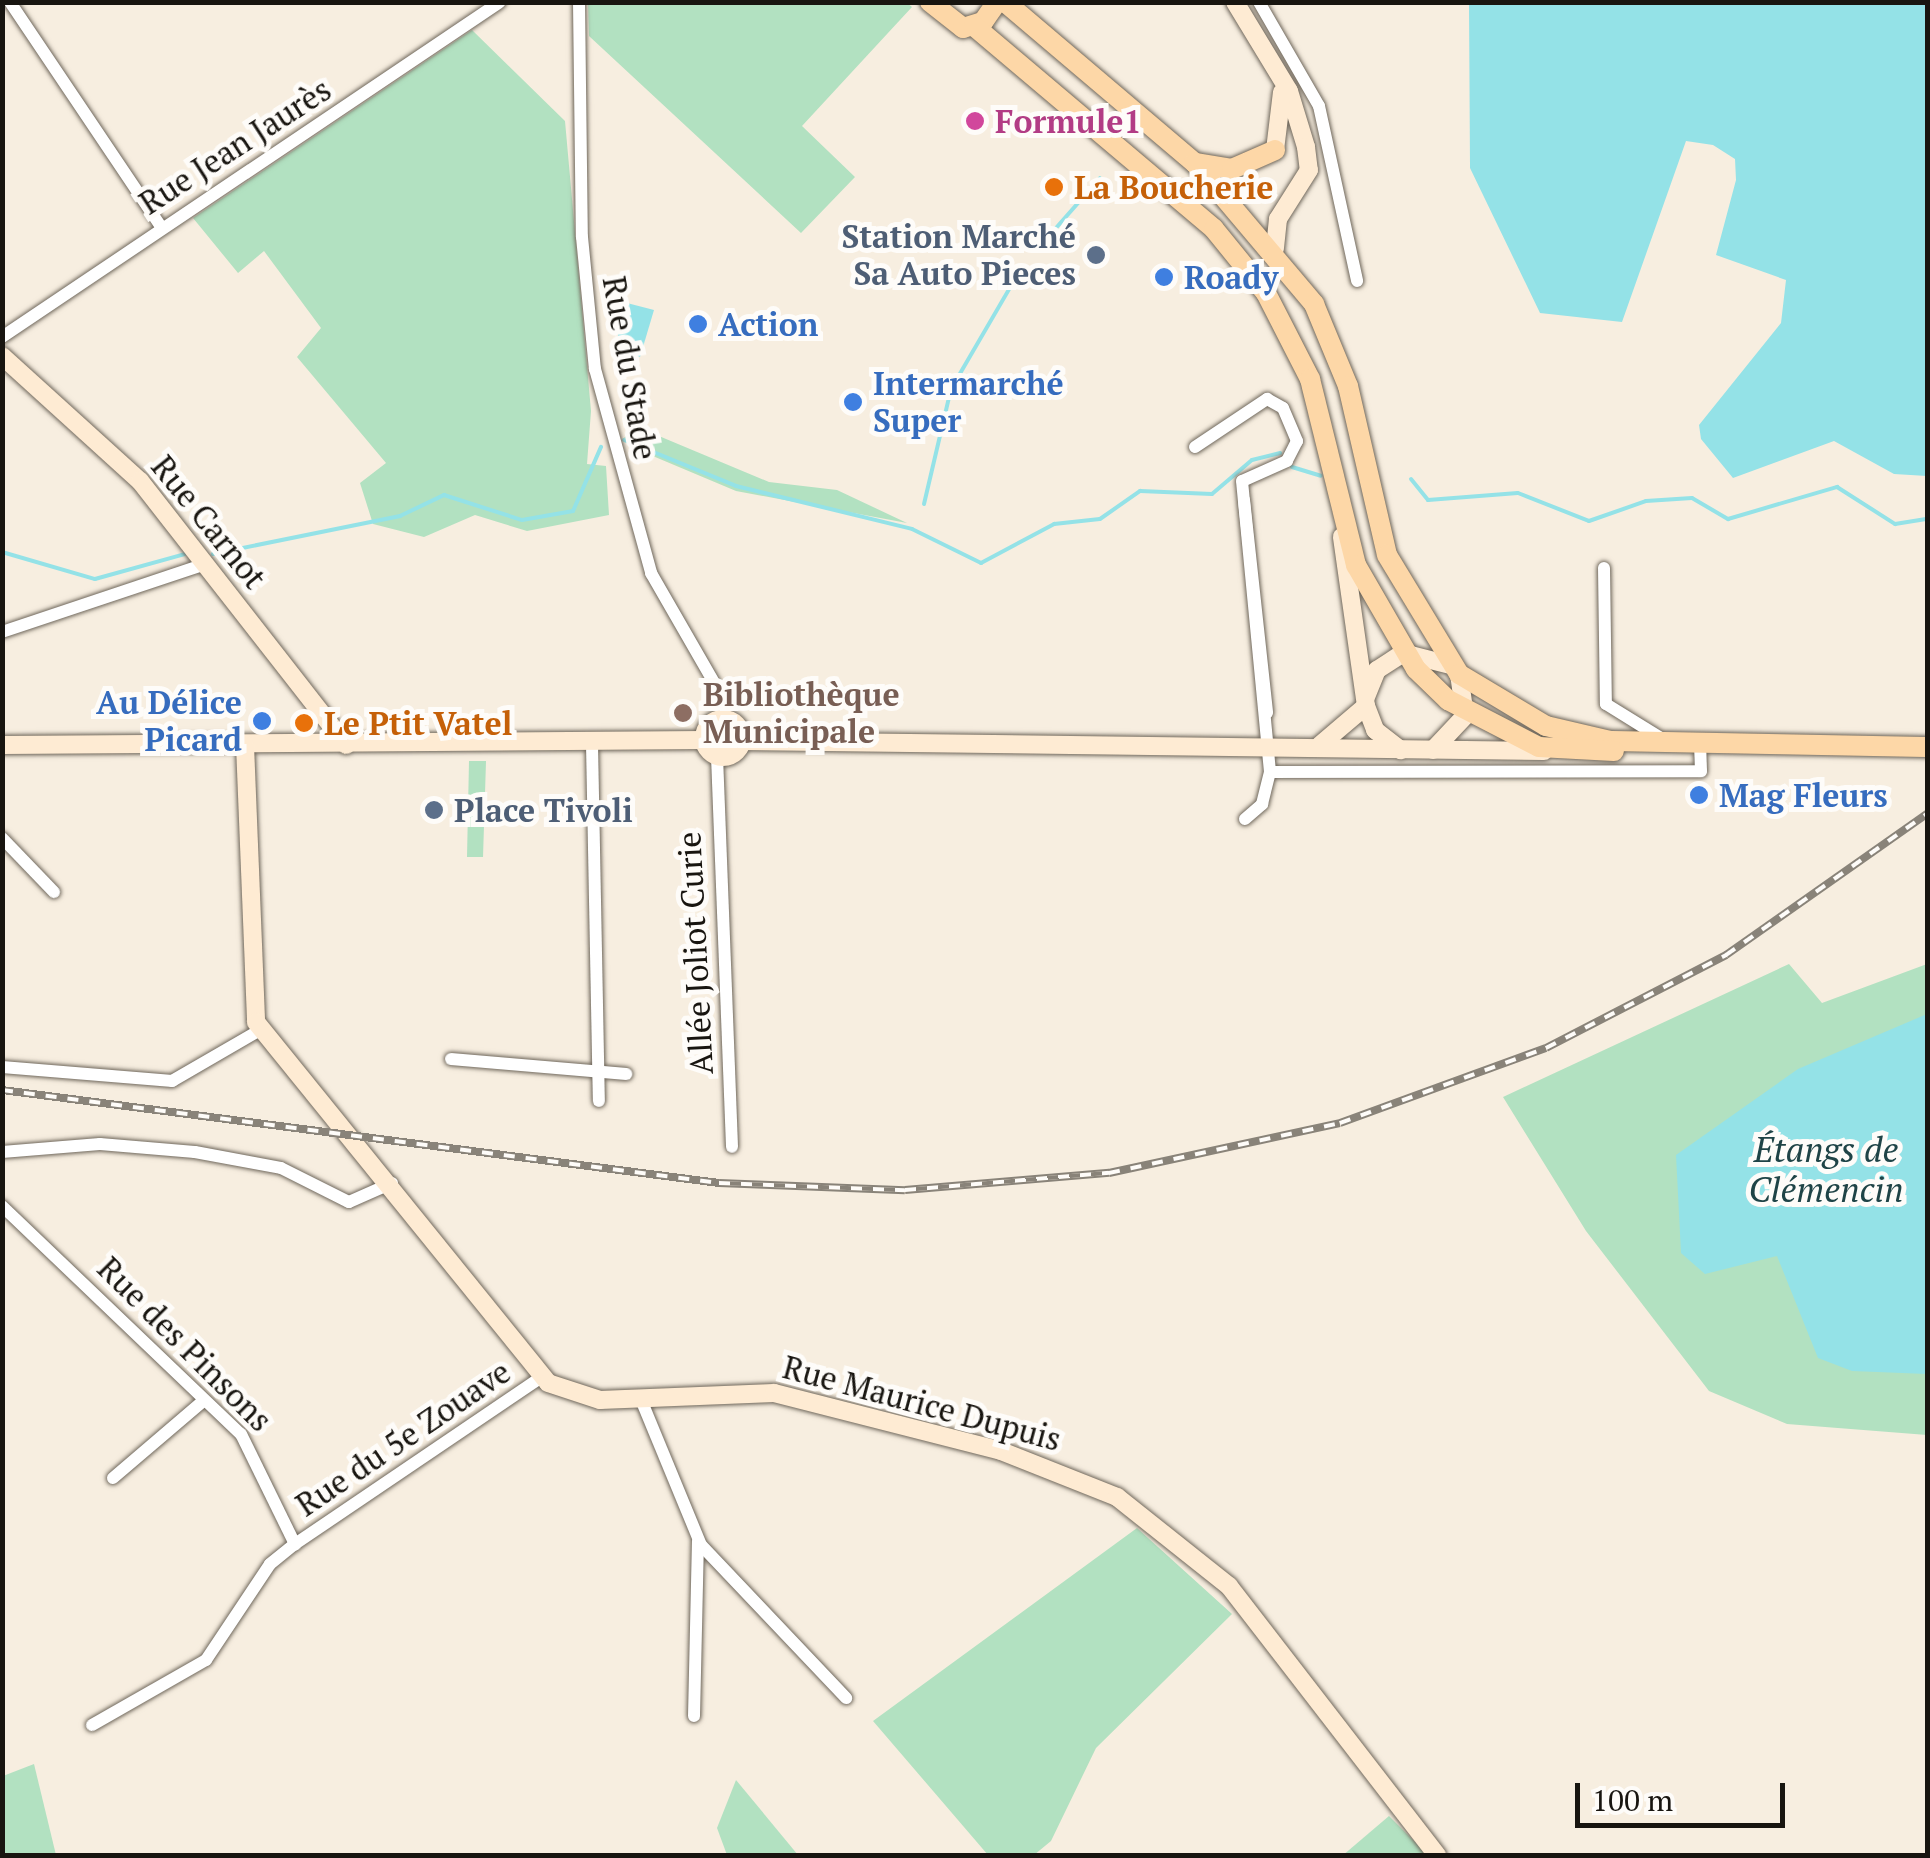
<!DOCTYPE html>
<html>
<head>
<meta charset="utf-8">
<style>
	body { margin:0 }
	#map { position:relative; width:1930px; height:1858px; overflow:hidden; background:#f7eee0; font-family:"PT Serif",serif }
	div>[style] { position:absolute }
	.green>* { inset:0; background:#b2e1c1 }
	.water>* { inset:0; background:#94e2e7 }
	.stream>* { height:4px; margin:-2px; padding:0 2px; transform-origin:2px; border-radius:2px; background:#94e2e7 }
	.roads { filter:drop-shadow(0 0 2px #6f675b) drop-shadow(0 0 2px #6f675b) }
	.street>* { height:12px; margin:-6px; padding:0 6px; transform-origin:6px; border-radius:6px; background:#fff }
	.secondary>* { height:18px; margin:-9px; padding:0 9px; transform-origin:9px; border-radius:9px; background:#feebd3 }
	.secondary>.ring { margin:-9px; padding:0; box-sizing:content-box; background:none; border:18px solid #feebd3; border-radius:50% }
	.primary>* { height:20px; margin:-10px; padding:0 10px; transform-origin:10px; border-radius:10px; background:#fdd7a7 }
	.rail>* { height:8px; margin-top:-4px; transform-origin:0; background:repeating-linear-gradient(90deg,#fefcf9 0 11px,#898379 0 22px); box-sizing:border-box; border-block:2px solid #898379 }
	.dots>* { width:28px; height:28px; translate:-50% -50%; box-sizing:border-box; border:5px solid #fefcf9; border-radius:50% }
	span { translate:-50% -50%; white-space:nowrap; text-align:center; line-height:1.15; -webkit-text-stroke:10px #fefcf9; paint-order:stroke }
	.hotel-label { font-size:32px; color:#b23c85; font-weight:700 }
	.left { translate:0 -50%; text-align:left }
	.street-label { font-size:32px; color:#181510 }
	.food-label { font-size:32px; color:#c56008; font-weight:700 }
	.service-label { font-size:32px; color:#4e5e75; font-weight:700 }
	.right { translate:-100% -50%; text-align:right }
	.shop-label { font-size:32px; color:#366cbe; font-weight:700 }
	.education-label { font-size:32px; color:#785e54; font-weight:700 }
	.water-label { font-size:35px; color:#1f4447; font-style:italic }
	.frame { position:absolute; inset:0; border:5px solid #181510; pointer-events:none }
	.scale { position:absolute; left:1575px; top:1783px; width:210px; height:45px; box-sizing:border-box; border:5px solid #181510; border-top:0; padding-left:12px; font-size:30px; line-height:35px; white-space:nowrap; color:#181510; -webkit-text-stroke:8px #fefcf9; paint-order:stroke }
</style>
</head>
<body>
<div id="map">
	<div class="green">
		<div style="clip-path:polygon(907px 3px,912px 7px,802px 126px,855px 177px,801px 233px,589px 36px,588px 3px)"></div>
		<div style="clip-path:polygon(472px 30px,565px 121px,591px 411px,587px 464px,606px 466px,609px 515px,527px 531px,475px 515px,424px 537px,373px 524px,360px 483px,386px 463px,297px 357px,321px 328px,264px 251px,238px 273px,193px 218px)"></div>
		<div style="clip-path:polygon(635px 426px,769px 482px,837px 490px,907px 523px,736px 491px,648px 454px,624px 438px)"></div>
		<div style="clip-path:polygon(469px 761px,486px 761px,483px 857px,467px 857px)"></div>
		<div style="clip-path:polygon(1789px 964px,1822px 1003px,1927px 964px,1927px 1435px,1787px 1424px,1709px 1391px,1586px 1231px,1503px 1097px)"></div>
		<div style="clip-path:polygon(1137px 1528px,1232px 1614px,1096px 1748px,1051px 1841px,1034px 1855px,988px 1855px,873px 1721px)"></div>
		<div style="clip-path:polygon(34px 1764px,56px 1855px,3px 1855px,3px 1776px)"></div>
		<div style="clip-path:polygon(736px 1780px,798px 1855px,727px 1855px,717px 1828px)"></div>
		<div style="clip-path:polygon(1389px 1816px,1428px 1855px,1342px 1856px)"></div>
	</div>
	<div class="water">
		<div style="clip-path:polygon(1469px 3px,1927px 3px,1927px 476px,1894px 474px,1834px 441px,1733px 478px,1701px 439px,1699px 425px,1781px 323px,1786px 280px,1716px 255px,1736px 180px,1735px 159px,1713px 145px,1686px 141px,1622px 322px,1540px 313px,1470px 168px)"></div>
		<div style="clip-path:polygon(627px 303px,654px 310px,640px 357px,614px 350px)"></div>
		<div style="clip-path:polygon(1927px 1014px,1927px 1374px,1852px 1371px,1818px 1358px,1777px 1256px,1705px 1274px,1681px 1253px,1676px 1155px,1798px 1069px)"></div>
	</div>
	<div class="stream">
		<div style="left:1041px;top:245px;width:89px;rotate:-48.6deg"></div>
		<div style="left:624px;top:440px;width:121px;rotate:22.3deg"></div>
		<div style="left:736px;top:486px;width:181px;rotate:13.7deg"></div>
		<div style="left:912px;top:529px;width:77px;rotate:26.2deg"></div>
		<div style="left:981px;top:563px;width:83px;rotate:-28.1deg"></div>
		<div style="left:1054px;top:524px;width:46px;rotate:-6.2deg"></div>
		<div style="left:1100px;top:519px;width:49px;rotate:-35deg"></div>
		<div style="left:1140px;top:491px;width:72px;rotate:2.4deg"></div>
		<div style="left:1212px;top:494px;width:52px;rotate:-40.4deg"></div>
		<div style="left:1252px;top:460px;width:29px;rotate:-14deg"></div>
		<div style="left:1292px;top:467px;width:30px;rotate:17deg"></div>
		<div style="left:1411px;top:479px;width:27px;rotate:51deg"></div>
		<div style="left:1428px;top:500px;width:90px;rotate:-4.4deg"></div>
		<div style="left:1518px;top:493px;width:76px;rotate:21.5deg"></div>
		<div style="left:1589px;top:521px;width:60px;rotate:-19.3deg"></div>
		<div style="left:1646px;top:501px;width:46px;rotate:-3.7deg"></div>
		<div style="left:1692px;top:498px;width:42px;rotate:30.3deg"></div>
		<div style="left:1728px;top:519px;width:114px;rotate:-16.4deg"></div>
		<div style="left:1837px;top:487px;width:69px;rotate:32.5deg"></div>
		<div style="left:1895px;top:524px;width:33px;rotate:-9deg"></div>
		<div style="left:924px;top:504px;width:118px;rotate:-76.8deg"></div>
		<div style="left:951px;top:389px;width:141px;rotate:-59.8deg"></div>
		<div style="left:2px;top:552px;width:97px;rotate:16.2deg"></div>
		<div style="left:95px;top:579px;width:93px;rotate:-15.5deg"></div>
		<div style="left:213px;top:554px;width:191px;rotate:-11.5deg"></div>
		<div style="left:400px;top:516px;width:49px;rotate:-25.5deg"></div>
		<div style="left:444px;top:495px;width:82px;rotate:17.8deg"></div>
		<div style="left:522px;top:520px;width:52px;rotate:-10deg"></div>
		<div style="left:573px;top:511px;width:70px;rotate:-66.4deg"></div>
	</div>
	<div class="roads">
		<div class="street">
			<div style="left:10px;top:2px;width:269px;rotate:56.1deg"></div>
			<div style="left:579px;top:2px;width:235px;rotate:89.3deg"></div>
			<div style="left:582px;top:237px;width:133px;rotate:84.4deg"></div>
			<div style="left:595px;top:369px;width:212px;rotate:74.6deg"></div>
			<div style="left:651px;top:573px;width:133px;rotate:60.1deg"></div>
			<div style="left:717px;top:688px;width:32px;rotate:77deg"></div>
			<div style="left:1259px;top:2px;width:120px;rotate:60deg"></div>
			<div style="left:1319px;top:106px;width:179px;rotate:77.7deg"></div>
			<div style="left:2px;top:337px;width:600px;rotate:-33.93deg"></div>
			<div style="left:1195px;top:447px;width:87px;rotate:-33.7deg"></div>
			<div style="left:1267px;top:399px;width:18px;rotate:29deg"></div>
			<div style="left:1283px;top:408px;width:36px;rotate:67deg"></div>
			<div style="left:1297px;top:441px;width:22px;rotate:117deg"></div>
			<div style="left:1287px;top:461px;width:49px;rotate:156deg"></div>
			<div style="left:1242px;top:481px;width:292px;rotate:84.5deg"></div>
			<div style="left:1270px;top:772px;width:431px;rotate:-0.1deg"></div>
			<div style="left:1701px;top:771px;width:24px;rotate:-92deg"></div>
			<div style="left:1244px;top:500px;width:214px;rotate:83.8deg"></div>
			<div style="left:1604px;top:568px;width:136px;rotate:89.2deg"></div>
			<div style="left:1606px;top:704px;width:70px;rotate:31.7deg"></div>
			<div style="left:2px;top:632px;width:214px;rotate:-18.5deg"></div>
			<div style="left:592px;top:744px;width:357px;rotate:88.9deg"></div>
			<div style="left:717px;top:756px;width:391px;rotate:87.8deg"></div>
			<div style="left:1245px;top:819px;width:23px;rotate:-41deg"></div>
			<div style="left:1262px;top:804px;width:33px;rotate:-76deg"></div>
			<div style="left:2px;top:838px;width:75px;rotate:46.1deg"></div>
			<div style="left:451px;top:1059px;width:176px;rotate:4.9deg"></div>
			<div style="left:2px;top:1067px;width:171px;rotate:4.7deg"></div>
			<div style="left:172px;top:1081px;width:102px;rotate:-30.1deg"></div>
			<div style="left:2px;top:1152px;width:98px;rotate:-4.7deg"></div>
			<div style="left:100px;top:1144px;width:95px;rotate:4.8deg"></div>
			<div style="left:195px;top:1152px;width:87px;rotate:10.5deg"></div>
			<div style="left:281px;top:1168px;width:76px;rotate:26.6deg"></div>
			<div style="left:349px;top:1202px;width:47px;rotate:-23.8deg"></div>
			<div style="left:2px;top:1206px;width:330px;rotate:43.7deg"></div>
			<div style="left:241px;top:1434px;width:123px;rotate:63.9deg"></div>
			<div style="left:640px;top:1397px;width:160px;rotate:67.6deg"></div>
			<div style="left:701px;top:1545px;width:211px;rotate:46.5deg"></div>
			<div style="left:113px;top:1478px;width:118px;rotate:-40.5deg"></div>
			<div style="left:694px;top:1716px;width:175px;rotate:-88.7deg"></div>
			<div style="left:92px;top:1725px;width:131px;rotate:-29.7deg"></div>
			<div style="left:206px;top:1660px;width:115px;rotate:-56.3deg"></div>
			<div style="left:270px;top:1564px;width:32px;rotate:-39deg"></div>
			<div style="left:295px;top:1544px;width:298px;rotate:-34.1deg"></div>
		</div>
		<div class="secondary">
			<div style="left:1235px;top:2px;width:104px;rotate:58.8deg"></div>
			<div style="left:1289px;top:91px;width:59px;rotate:73.1deg"></div>
			<div style="left:1306px;top:147px;width:23px;rotate:83deg"></div>
			<div style="left:1309px;top:170px;width:58px;rotate:122.3deg"></div>
			<div style="left:1278px;top:219px;width:30px;rotate:96deg"></div>
			<div style="left:1275px;top:150px;width:58px;rotate:-83.1deg"></div>
			<div style="left:2px;top:356px;width:186px;rotate:42.2deg"></div>
			<div style="left:140px;top:481px;width:335px;rotate:52deg"></div>
			<div style="left:1366px;top:697px;width:29px;rotate:-68deg"></div>
			<div style="left:1377px;top:670px;width:31px;rotate:-33deg"></div>
			<div style="left:1403px;top:653px;width:49px;rotate:14.3deg"></div>
			<div style="left:1366px;top:706px;width:26px;rotate:69deg"></div>
			<div style="left:1375px;top:730px;width:33px;rotate:38deg"></div>
			<div class="ring" style="left:704px;top:719px;width:20px;height:20px"></div>
			<div style="left:742px;top:741px;width:802px;rotate:0.71deg"></div>
			<div style="left:2px;top:745px;width:702px;rotate:-0.41deg"></div>
			<div style="left:245px;top:745px;width:277px;rotate:87.7deg"></div>
			<div style="left:256px;top:1022px;width:464px;rotate:51deg"></div>
			<div style="left:548px;top:1383px;width:55px;rotate:18.1deg"></div>
			<div style="left:600px;top:1400px;width:174px;rotate:-2.3deg"></div>
			<div style="left:774px;top:1393px;width:234px;rotate:14.3deg"></div>
			<div style="left:1001px;top:1451px;width:125px;rotate:21.6deg"></div>
			<div style="left:1117px;top:1497px;width:143px;rotate:38.5deg"></div>
			<div style="left:1229px;top:1586px;width:341px;rotate:52.3deg"></div>
			<div style="left:1320px;top:745px;width:60px;rotate:-40.3deg"></div>
			<div style="left:1366px;top:706px;width:171px;rotate:-98.1deg"></div>
			<div style="left:1433px;top:750px;width:47px;rotate:-46.7deg"></div>
			<div style="left:1465px;top:716px;width:42px;rotate:-98.1deg"></div>
		</div>
		<div class="primary">
			<div style="left:930px;top:2px;width:42px;rotate:38.2deg"></div>
			<div style="left:963px;top:28px;width:21px;rotate:-17deg"></div>
			<div style="left:983px;top:22px;width:24px;rotate:-55deg"></div>
			<div style="left:1005px;top:2px;width:249px;rotate:40.3deg"></div>
			<div style="left:1195px;top:163px;width:185px;rotate:49.8deg"></div>
			<div style="left:1314px;top:304px;width:89px;rotate:67.5deg"></div>
			<div style="left:1348px;top:386px;width:173px;rotate:77deg"></div>
			<div style="left:1387px;top:555px;width:139px;rotate:58.8deg"></div>
			<div style="left:1459px;top:674px;width:101px;rotate:30.9deg"></div>
			<div style="left:1546px;top:726px;width:66px;rotate:13.2deg"></div>
			<div style="left:1610px;top:741px;width:318px;rotate:1.1deg"></div>
			<div style="left:974px;top:26px;width:314px;rotate:40.2deg"></div>
			<div style="left:1214px;top:229px;width:82px;rotate:50.9deg"></div>
			<div style="left:1266px;top:293px;width:97px;rotate:62.9deg"></div>
			<div style="left:1310px;top:379px;width:192px;rotate:76.1deg"></div>
			<div style="left:1356px;top:565px;width:120px;rotate:60deg"></div>
			<div style="left:1416px;top:669px;width:45px;rotate:44.1deg"></div>
			<div style="left:1448px;top:700px;width:102px;rotate:27.3deg"></div>
			<div style="left:1539px;top:747px;width:75px;rotate:3.1deg"></div>
			<div style="left:1195px;top:163px;width:37px;rotate:9deg"></div>
			<div style="left:1232px;top:169px;width:47px;rotate:-23.8deg"></div>
		</div>
	</div>
	<div class="rail">
		<div style="left:2px;top:1090px;width:723px;rotate:7.39deg"></div>
		<div style="left:719px;top:1183px;width:186px;rotate:2.2deg"></div>
		<div style="left:905px;top:1190px;width:205px;rotate:-4.8deg"></div>
		<div style="left:1109px;top:1173px;width:236px;rotate:-12.2deg"></div>
		<div style="left:1340px;top:1123px;width:219px;rotate:-20deg"></div>
		<div style="left:1546px;top:1048px;width:203px;rotate:-27.3deg"></div>
		<div style="left:1726px;top:955px;width:247px;rotate:-35.1deg"></div>
	</div>
	<div class="dots">
		<div style="left:975px;top:121px;background:#d1479c"></div>
		<div style="left:1054px;top:187px;background:#e8710a"></div>
		<div style="left:1096px;top:255px;background:#5c6f8a"></div>
		<div style="left:1164px;top:277px;background:#3f7fe0"></div>
		<div style="left:698px;top:324px;background:#3f7fe0"></div>
		<div style="left:853px;top:402px;background:#3f7fe0"></div>
		<div style="left:683px;top:713px;background:#8d6e63"></div>
		<div style="left:262px;top:721px;background:#3f7fe0"></div>
		<div style="left:304px;top:723px;background:#e8710a"></div>
		<div style="left:1699px;top:795px;background:#3f7fe0"></div>
		<div style="left:434px;top:810px;background:#5c6f8a"></div>
	</div>
	<div class="hotel-label">
		<span class="left" style="left:995px;top:121px">Formule1</span>
	</div>
	<div class="street-label">
		<span style="left:235px;top:146px;rotate:-33deg">Rue Jean Jaurès</span>
		<span style="left:630px;top:368px;rotate:80deg">Rue du Stade</span>
		<span style="left:209px;top:522px;rotate:51deg">Rue Carnot</span>
		<span style="left:695px;top:953px;rotate:-93deg">Allée Joliot Curie</span>
		<span style="left:185px;top:1344px;rotate:45deg">Rue des Pinsons</span>
		<span style="left:922px;top:1403px;rotate:15deg">Rue Maurice Dupuis</span>
		<span style="left:403px;top:1438px;rotate:-34deg">Rue du 5e Zouave</span>
	</div>
	<div class="food-label">
		<span class="left" style="left:1074px;top:187px">La Boucherie</span>
		<span class="left" style="left:324px;top:723px">Le Ptit Vatel</span>
	</div>
	<div class="service-label">
		<span class="right" style="left:1076px;top:255px">Station Marché<br>Sa Auto Pieces</span>
		<span class="left" style="left:454px;top:810px">Place Tivoli</span>
	</div>
	<div class="shop-label">
		<span class="left" style="left:1184px;top:277px">Roady</span>
		<span class="left" style="left:718px;top:324px">Action</span>
		<span class="left" style="left:873px;top:402px">Intermarché<br>Super</span>
		<span class="right" style="left:242px;top:721px">Au Délice<br>Picard</span>
		<span class="left" style="left:1719px;top:795px">Mag Fleurs</span>
	</div>
	<div class="education-label">
		<span class="left" style="left:703px;top:713px">Bibliothèque<br>Municipale</span>
	</div>
	<div class="water-label">
		<span style="left:1826px;top:1169px">Étangs de<br>Clémencin</span>
	</div>
	<div class="frame"></div>
	<div class="scale">100 m</div>
</div>
</body>
</html>
